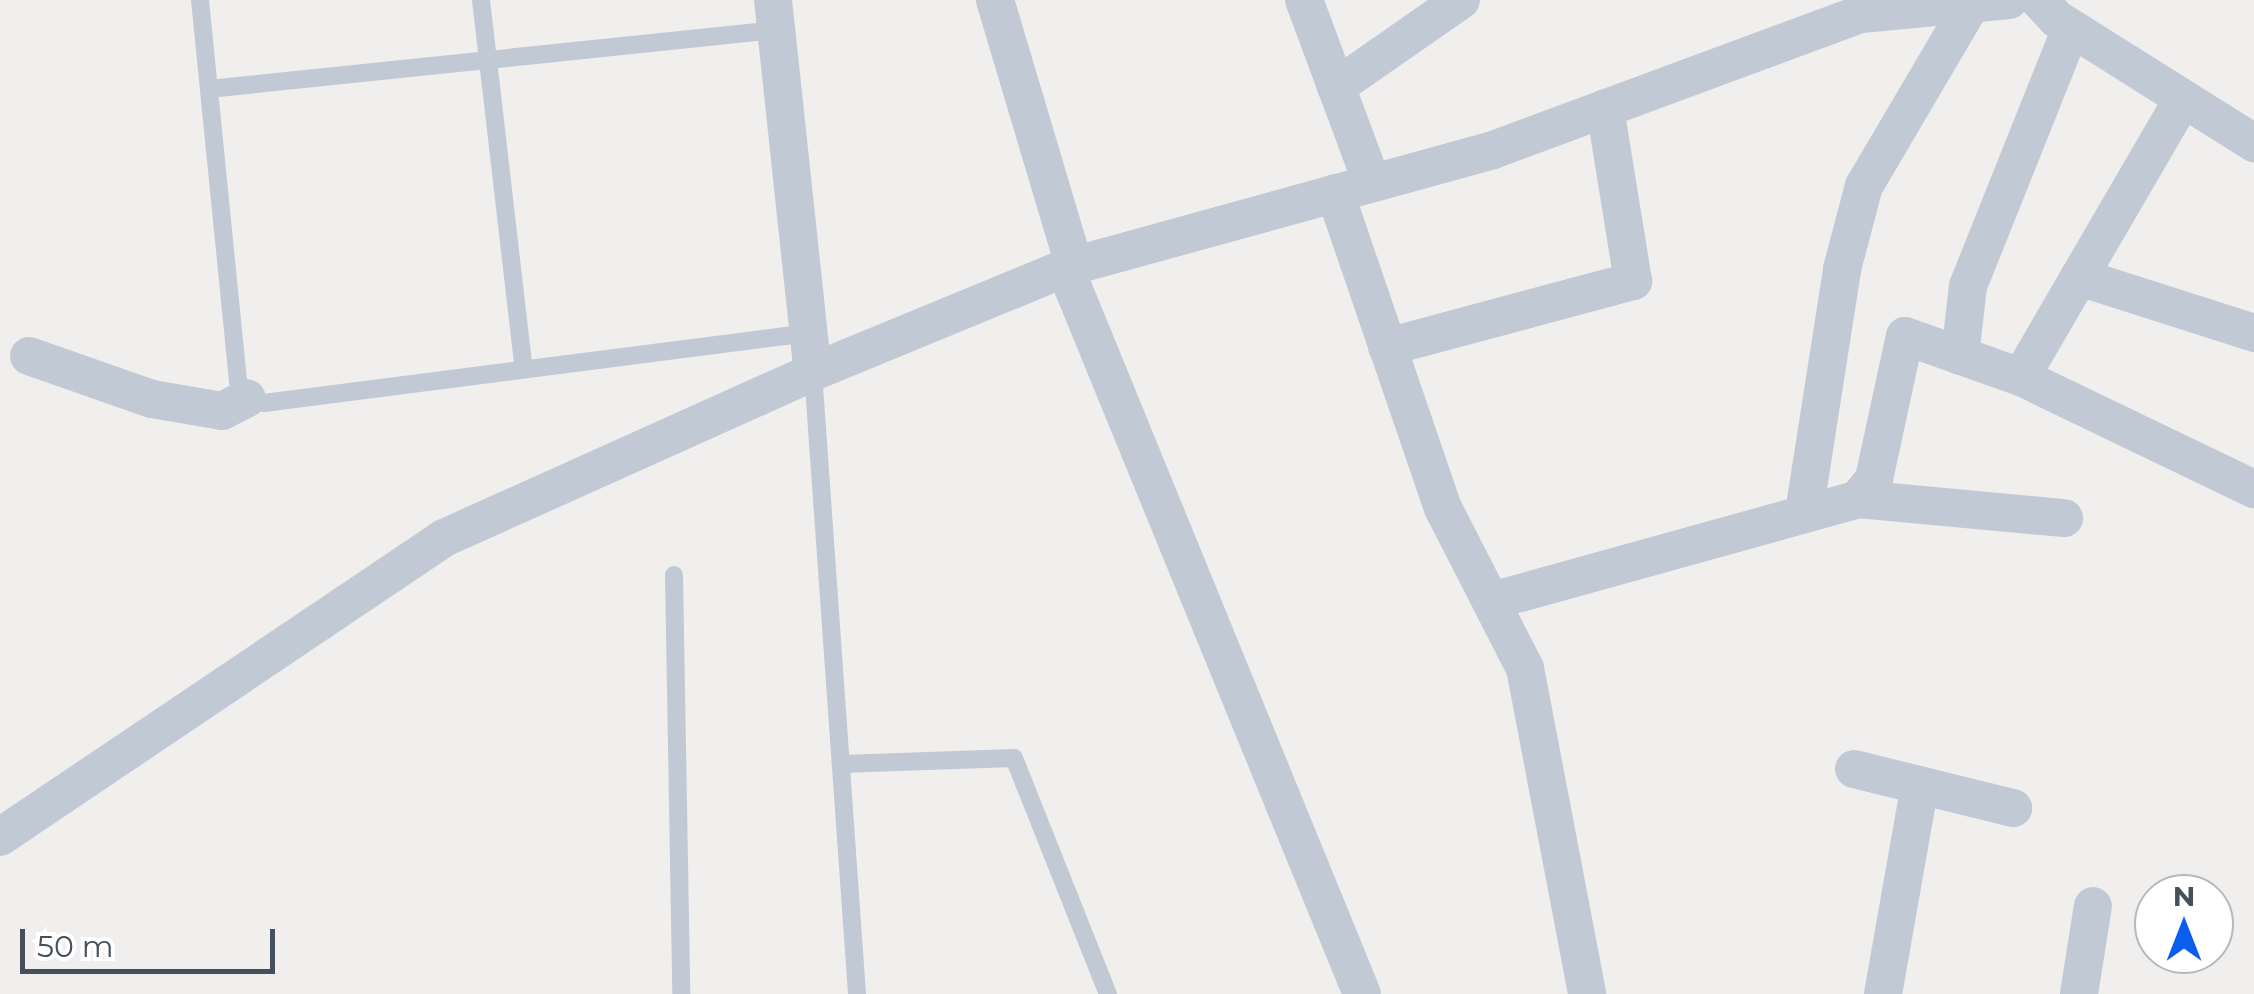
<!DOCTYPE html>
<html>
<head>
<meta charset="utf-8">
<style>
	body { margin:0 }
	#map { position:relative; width:2254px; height:994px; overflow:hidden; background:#f1eeee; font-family:Montserrat,sans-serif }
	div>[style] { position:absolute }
	.lane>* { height:18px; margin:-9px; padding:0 9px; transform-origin:9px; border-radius:9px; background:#c1c9d5 }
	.street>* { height:38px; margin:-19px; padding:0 19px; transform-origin:19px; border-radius:19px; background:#c1c9d5 }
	span { translate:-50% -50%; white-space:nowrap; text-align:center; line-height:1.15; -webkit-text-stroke:9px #fff; paint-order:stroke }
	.north { position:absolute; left:2134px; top:874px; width:100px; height:100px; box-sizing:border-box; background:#fff; border:2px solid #b5b9be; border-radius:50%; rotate:0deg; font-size:28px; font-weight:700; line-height:40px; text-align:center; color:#45505d }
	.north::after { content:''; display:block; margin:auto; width:35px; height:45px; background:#0b5dee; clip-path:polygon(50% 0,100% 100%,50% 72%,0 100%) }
	.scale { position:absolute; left:20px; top:929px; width:255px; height:45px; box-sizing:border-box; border:5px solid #45505d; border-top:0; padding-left:12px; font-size:30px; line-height:35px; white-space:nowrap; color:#45505d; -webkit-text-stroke:8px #fff; paint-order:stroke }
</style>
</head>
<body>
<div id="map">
	<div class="lane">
		<div style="left:200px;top:0;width:384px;rotate:84.3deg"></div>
		<div style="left:238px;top:382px;width:18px;rotate:61deg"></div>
		<div style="left:247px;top:398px;width:18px;rotate:16deg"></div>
		<div style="left:264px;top:403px;width:549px;rotate:-7.32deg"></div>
		<div style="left:481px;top:0;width:372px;rotate:83.4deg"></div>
		<div style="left:209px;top:89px;width:570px;rotate:-5.94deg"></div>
		<div style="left:813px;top:372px;width:624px;rotate:85.95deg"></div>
		<div style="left:674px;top:575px;width:419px;rotate:89deg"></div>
		<div style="left:841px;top:764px;width:173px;rotate:-2deg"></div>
		<div style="left:1014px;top:758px;width:254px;rotate:68.3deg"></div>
	</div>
	<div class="street">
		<div style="left:773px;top:0;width:374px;rotate:83.9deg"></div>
		<div style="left:995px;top:0;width:277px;rotate:73.4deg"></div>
		<div style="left:1304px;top:0;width:195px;rotate:69.6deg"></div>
		<div style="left:2039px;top:0;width:26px;rotate:47deg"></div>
		<div style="left:2057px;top:19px;width:233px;rotate:32.2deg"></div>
		<div style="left:1336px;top:87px;width:152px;rotate:-34.8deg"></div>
		<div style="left:1335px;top:193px;width:333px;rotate:71.1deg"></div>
		<div style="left:1443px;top:508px;width:180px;rotate:62.9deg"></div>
		<div style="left:1525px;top:668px;width:332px;rotate:79.2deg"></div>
		<div style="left:1065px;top:268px;width:784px;rotate:67.75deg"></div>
		<div style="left:2079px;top:277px;width:184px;rotate:17.7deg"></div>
		<div style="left:1387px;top:347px;width:255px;rotate:-15deg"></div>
		<div style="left:1633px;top:281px;width:175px;rotate:-99.2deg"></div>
		<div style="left:29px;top:356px;width:130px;rotate:19.3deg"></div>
		<div style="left:152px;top:399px;width:71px;rotate:9.7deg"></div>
		<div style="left:222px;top:411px;width:28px;rotate:-27deg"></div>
		<div style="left:1960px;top:356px;width:70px;rotate:-83.5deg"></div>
		<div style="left:1968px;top:286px;width:277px;rotate:-68.2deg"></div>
		<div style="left:2021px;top:377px;width:322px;rotate:-59.8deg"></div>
		<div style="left:1858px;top:499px;width:207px;rotate:5.3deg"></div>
		<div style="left:1804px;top:513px;width:247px;rotate:-81.1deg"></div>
		<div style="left:1842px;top:269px;width:86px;rotate:-75.2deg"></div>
		<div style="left:1864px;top:186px;width:211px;rotate:-59.5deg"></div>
		<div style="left:1495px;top:600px;width:377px;rotate:-15.5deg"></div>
		<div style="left:1858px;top:499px;width:26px;rotate:-51deg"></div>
		<div style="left:1874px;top:479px;width:146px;rotate:-77.8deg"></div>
		<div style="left:1905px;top:336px;width:123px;rotate:19.5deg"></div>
		<div style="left:2021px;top:377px;width:259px;rotate:25.7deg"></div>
		<div style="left:1854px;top:769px;width:164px;rotate:13.8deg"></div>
		<div style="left:0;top:837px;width:535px;rotate:-33.96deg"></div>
		<div style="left:444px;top:538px;width:405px;rotate:-24.2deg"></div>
		<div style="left:813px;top:372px;width:273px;rotate:-22.4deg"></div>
		<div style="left:1065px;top:268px;width:444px;rotate:-15.4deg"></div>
		<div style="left:1493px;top:150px;width:392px;rotate:-20.3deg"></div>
		<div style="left:1861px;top:14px;width:149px;rotate:-5.4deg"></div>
		<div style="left:1883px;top:994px;width:212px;rotate:-80deg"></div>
		<div style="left:2079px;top:994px;width:89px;rotate:-81deg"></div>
	</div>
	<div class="north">N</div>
	<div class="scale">50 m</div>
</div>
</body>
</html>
